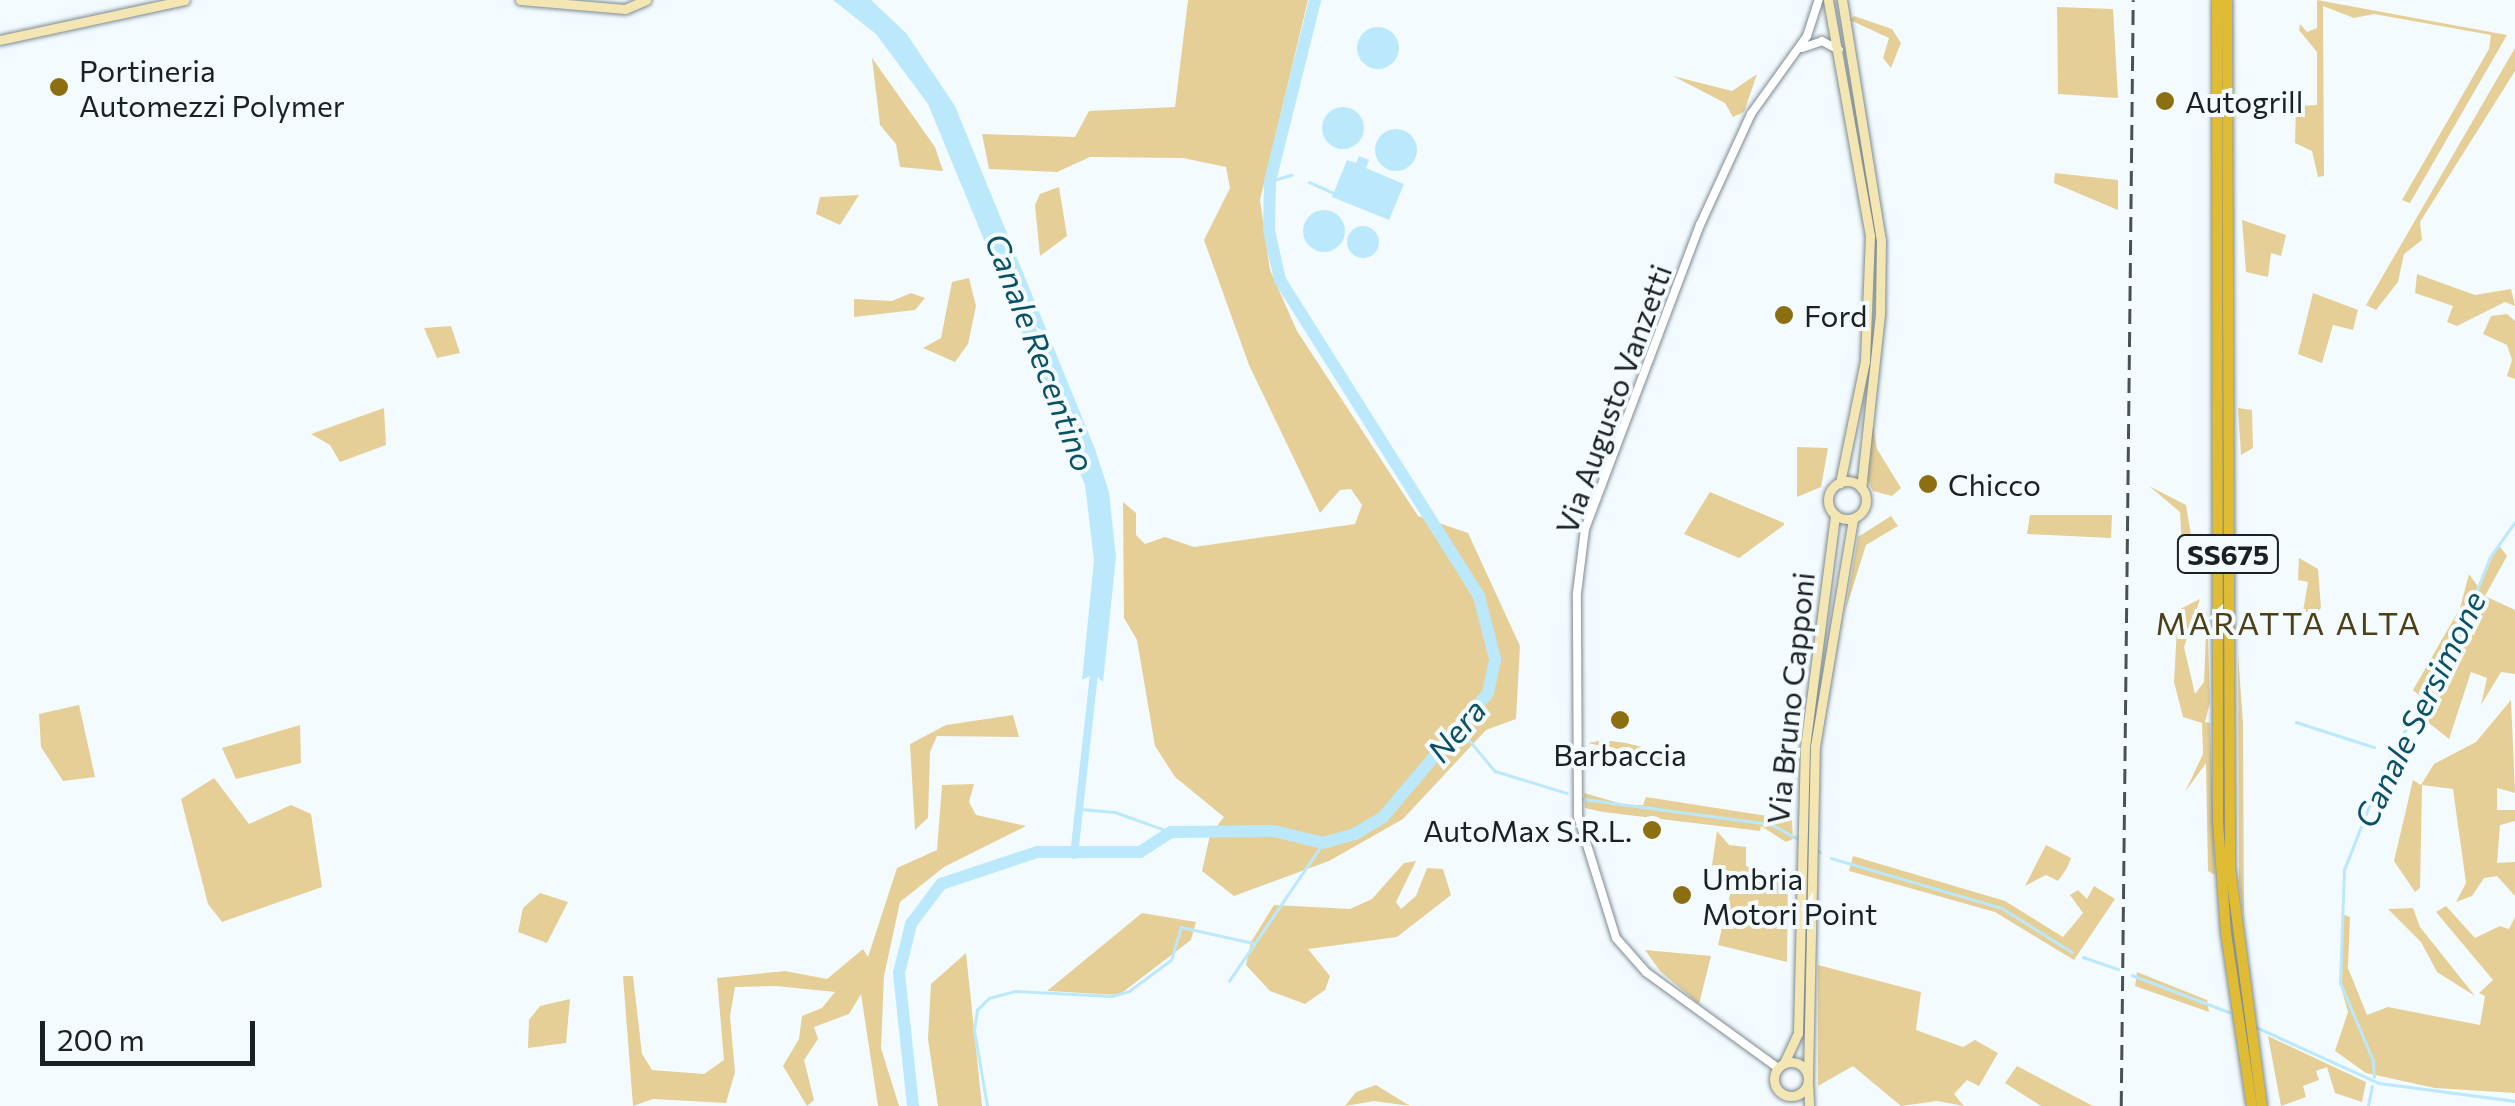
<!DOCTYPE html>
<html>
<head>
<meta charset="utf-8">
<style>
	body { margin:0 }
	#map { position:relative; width:2515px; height:1106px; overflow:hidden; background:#f3fbff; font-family:Commissioner,sans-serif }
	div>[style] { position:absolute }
	.green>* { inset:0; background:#e5cf97 }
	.water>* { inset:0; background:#bbe9fb }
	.round { border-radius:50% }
	.stream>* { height:2.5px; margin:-1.25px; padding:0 1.25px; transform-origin:1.25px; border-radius:1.25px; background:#bbe9fb }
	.canal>* { height:8px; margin:-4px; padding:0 4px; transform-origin:4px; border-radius:4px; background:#bbe9fb }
	.river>* { height:12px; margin:-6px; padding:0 6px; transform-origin:6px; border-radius:6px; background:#bbe9fb }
	.roads { filter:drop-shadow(0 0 2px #7e8b90) drop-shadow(0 0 2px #7e8b90) }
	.tertiary>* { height:8px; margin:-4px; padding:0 4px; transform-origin:4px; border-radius:4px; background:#fff }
	.secondary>* { height:9px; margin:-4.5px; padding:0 4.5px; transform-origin:4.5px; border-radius:4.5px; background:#f3e6b3 }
	.secondary>.ring { margin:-4.5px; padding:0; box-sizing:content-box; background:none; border:9px solid #f3e6b3; border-radius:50% }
	.trunk>* { height:10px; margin:-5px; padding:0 5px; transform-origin:5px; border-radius:5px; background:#e0bc34 }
	.rail>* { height:2.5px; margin-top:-1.25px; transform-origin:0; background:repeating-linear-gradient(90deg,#4b5153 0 15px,transparent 0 23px) }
	.dots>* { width:28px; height:28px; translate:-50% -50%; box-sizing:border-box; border:5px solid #f3fbff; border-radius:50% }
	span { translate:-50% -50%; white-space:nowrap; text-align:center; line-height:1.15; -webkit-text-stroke:8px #f3fbff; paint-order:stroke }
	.shield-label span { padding:2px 8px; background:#f3fbff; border:2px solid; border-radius:8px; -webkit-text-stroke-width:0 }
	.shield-label { font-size:28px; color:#1b2022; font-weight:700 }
	.poi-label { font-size:30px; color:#1b2022 }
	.left { translate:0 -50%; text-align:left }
	.right { translate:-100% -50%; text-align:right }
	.street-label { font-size:30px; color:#1b2022 }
	.water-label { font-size:32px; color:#0b5165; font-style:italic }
	.neighbourhood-label { font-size:32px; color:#4d3f17; letter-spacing:2.5px }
	.scale { position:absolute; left:40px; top:1021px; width:215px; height:45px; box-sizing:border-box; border:5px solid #1b2022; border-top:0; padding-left:12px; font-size:30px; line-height:35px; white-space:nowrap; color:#1b2022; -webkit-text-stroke:8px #f3fbff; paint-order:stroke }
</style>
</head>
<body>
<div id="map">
	<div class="green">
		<div style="clip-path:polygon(1188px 0,1308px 0,1260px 200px,1270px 270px,1297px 331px,1418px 516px,1468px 533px,1520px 646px,1516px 719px,1486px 730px,1403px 819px,1329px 861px,1234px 896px,1202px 871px,1210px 835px,1224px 817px,1175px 777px,1155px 746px,1137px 640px,1124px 618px,1123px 502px,1136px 513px,1136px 535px,1145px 544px,1165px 537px,1194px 547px,1355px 524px,1362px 505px,1351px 489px,1340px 490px,1320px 513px,1249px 365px,1204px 240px,1230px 188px,1226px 167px,1183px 158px,1090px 157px,1057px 172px,989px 169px,982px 134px,1075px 137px,1089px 111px,1175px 107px)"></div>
		<div style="clip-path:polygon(2317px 0,2507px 35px,2410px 203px,2402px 200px,2489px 49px,2491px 35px,2374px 14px,2354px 18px,2323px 6px,2324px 176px,2318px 177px,2312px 151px,2295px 143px,2296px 106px,2317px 105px,2317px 52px,2299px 30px,2300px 24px,2307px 32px,2317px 28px)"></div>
		<div style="clip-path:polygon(2057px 7px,2113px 9px,2118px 98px,2058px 94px)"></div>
		<div style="clip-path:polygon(1854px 16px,1892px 29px,1901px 43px,1891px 68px,1883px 58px,1889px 38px,1850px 20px)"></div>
		<div style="clip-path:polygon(2515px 48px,2515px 71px,2420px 222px,2422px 240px,2404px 254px,2398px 282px,2376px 310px,2366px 305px)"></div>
		<div style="clip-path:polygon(872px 58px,935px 147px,943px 171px,900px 167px,896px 144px,880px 125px)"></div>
		<div style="clip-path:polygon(1757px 74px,1744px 112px,1733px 117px,1725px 103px,1673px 76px,1732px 91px)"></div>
		<div style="clip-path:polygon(2055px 173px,2118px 180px,2118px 210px,2054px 183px)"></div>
		<div style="clip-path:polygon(1059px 187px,1067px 236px,1040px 256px,1035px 205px,1040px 194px)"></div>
		<div style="clip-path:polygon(859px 195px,840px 225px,816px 214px,820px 197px)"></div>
		<div style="clip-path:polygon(2242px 220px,2286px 235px,2281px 256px,2271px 253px,2268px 277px,2246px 272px)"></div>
		<div style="clip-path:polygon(2417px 274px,2475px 295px,2511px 289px,2515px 306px,2505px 302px,2457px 326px,2447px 322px,2453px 306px,2415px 293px)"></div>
		<div style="clip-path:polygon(969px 278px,976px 306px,968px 344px,955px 362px,923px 348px,941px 338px,952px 282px)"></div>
		<div style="clip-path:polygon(911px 293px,925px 298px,915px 310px,854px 317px,854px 299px,892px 301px)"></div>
		<div style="clip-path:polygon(2313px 293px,2358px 310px,2353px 330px,2333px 325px,2322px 363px,2298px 354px)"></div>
		<div style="clip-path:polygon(2507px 314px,2515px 321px,2515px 379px,2507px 376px,2512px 360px,2507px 345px,2483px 334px,2491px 316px)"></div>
		<div style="clip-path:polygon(451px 326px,460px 353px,437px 358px,424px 328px)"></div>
		<div style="clip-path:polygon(384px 408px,386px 445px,340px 462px,330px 445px,311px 434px)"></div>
		<div style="clip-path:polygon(2238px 408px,2252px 410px,2253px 448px,2241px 455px)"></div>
		<div style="clip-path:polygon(1872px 419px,1877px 449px,1901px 488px,1892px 496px,1873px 491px,1867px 479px)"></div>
		<div style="clip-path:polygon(1797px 447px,1828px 448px,1821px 487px,1797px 497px)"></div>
		<div style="clip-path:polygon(2149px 486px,2186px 505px,2193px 547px,2182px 547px,2180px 512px)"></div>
		<div style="clip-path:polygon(1710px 492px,1784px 523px,1784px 525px,1739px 558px,1684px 534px)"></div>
		<div style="clip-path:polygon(2030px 515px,2112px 515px,2111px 538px,2027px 534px)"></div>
		<div style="clip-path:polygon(1891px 516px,1898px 526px,1866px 545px,1845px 612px,1858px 537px)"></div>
		<div style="clip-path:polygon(2498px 544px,2507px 556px,2485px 596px,2515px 610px,2515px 674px,2501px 672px,2481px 705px,2487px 678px,2471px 672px,2449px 739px,2415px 712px,2424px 700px,2413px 690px,2460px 608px,2469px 574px,2479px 588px)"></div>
		<div style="clip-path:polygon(2299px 558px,2318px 569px,2321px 608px,2315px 614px,2303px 611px,2308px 582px,2298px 580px)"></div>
		<div style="clip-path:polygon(2200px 599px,2184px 647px,2195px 694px,2204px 682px,2207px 607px,2210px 702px,2205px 722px,2210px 723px,2215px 875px,2208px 871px,2206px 763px,2185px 792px,2203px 754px,2202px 723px,2183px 717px,2174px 682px,2178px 610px)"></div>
		<div style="clip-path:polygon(2238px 654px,2243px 723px,2244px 920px,2239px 881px)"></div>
		<div style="clip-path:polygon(2511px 700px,2515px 793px,2497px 788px,2497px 810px,2515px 810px,2515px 821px,2500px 825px,2497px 863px,2515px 862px,2515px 896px,2497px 876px,2484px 878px,2472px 896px,2456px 902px,2466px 883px,2453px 789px,2422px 785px,2420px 888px,2415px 892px,2394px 861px,2413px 780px,2421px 785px,2434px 764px,2476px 742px)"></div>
		<div style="clip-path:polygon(79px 705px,95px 777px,63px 781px,41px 747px,39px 714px)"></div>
		<div style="clip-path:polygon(1013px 715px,1019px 737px,937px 736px,930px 752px,928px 818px,915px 830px,910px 744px,946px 725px)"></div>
		<div style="clip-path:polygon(300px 725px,301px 763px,236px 779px,222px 748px)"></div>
		<div style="clip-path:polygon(1604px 740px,1626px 743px,1685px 758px,1680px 765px,1588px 743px)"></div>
		<div style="clip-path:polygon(214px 778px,249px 824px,291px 805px,311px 814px,322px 887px,222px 922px,208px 904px,181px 799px)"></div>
		<div style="clip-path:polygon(974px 784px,969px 802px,976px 815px,1026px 826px,944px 867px,900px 902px,884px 976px,881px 1048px,899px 1106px,878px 1106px,861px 994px,849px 1014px,814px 1027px,818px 1039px,804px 1060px,814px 1100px,807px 1106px,783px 1066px,799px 1039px,802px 1016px,822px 1008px,835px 992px,776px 986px,735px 987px,730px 1016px,735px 1072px,726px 1103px,653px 1099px,633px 1106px,623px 976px,633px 976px,642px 1054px,652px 1070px,704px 1074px,724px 1060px,717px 978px,785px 971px,827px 979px,863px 949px,868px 957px,897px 868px,937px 850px,942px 785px)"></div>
		<div style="clip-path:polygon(1584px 793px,1626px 805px,1643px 805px,1646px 797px,1792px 820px,1793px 839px,1786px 842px,1761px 826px,1760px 831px,1603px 812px,1585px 808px)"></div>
		<div style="clip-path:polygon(1717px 831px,1729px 845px,1746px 847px,1746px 866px,1788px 880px,1787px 962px,1718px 945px,1735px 873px,1712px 865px)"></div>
		<div style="clip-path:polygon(2046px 845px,2071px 858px,2067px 868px,2058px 881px,2046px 875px,2025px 886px)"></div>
		<div style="clip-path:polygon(1853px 856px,2005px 901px,2063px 937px,2083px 913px,2070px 895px,2078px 890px,2087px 899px,2094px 886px,2115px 899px,2074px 960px,1995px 912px,1849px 871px)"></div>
		<div style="clip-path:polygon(1416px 861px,1396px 902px,1401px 909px,1416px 896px,1427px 868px,1443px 869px,1451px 895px,1397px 937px,1308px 949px,1330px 976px,1325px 990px,1305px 1004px,1270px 991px,1246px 965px,1251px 942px,1274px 905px,1350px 909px,1372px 899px,1404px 863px)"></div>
		<div style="clip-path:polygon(540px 893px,568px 902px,547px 943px,518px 932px,523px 908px)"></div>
		<div style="clip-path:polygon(2446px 906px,2475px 938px,2500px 926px,2509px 929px,2515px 917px,2515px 1093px,2435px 1088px,2366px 1073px,2335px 1051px,2348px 1012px,2341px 987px,2342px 914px,2350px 917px,2348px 968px,2367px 1015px,2388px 1007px,2480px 1025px,2485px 996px,2479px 993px,2493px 980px,2436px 912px)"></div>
		<div style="clip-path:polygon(2413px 908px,2420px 927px,2475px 996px,2437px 972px,2421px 942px,2388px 909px)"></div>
		<div style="clip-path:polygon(1142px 913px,1196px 922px,1191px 940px,1119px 995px,1047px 991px)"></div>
		<div style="clip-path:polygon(1645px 950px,1711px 956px,1699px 1004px,1660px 971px)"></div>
		<div style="clip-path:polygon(966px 953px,982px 1106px,938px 1106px,928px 1039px,931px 984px)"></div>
		<div style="clip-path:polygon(1818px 965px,1921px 992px,1916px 1030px,1963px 1047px,1975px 1040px,1998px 1053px,1979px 1086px,1967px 1080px,1954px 1094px,1964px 1106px,1937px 1101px,1901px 1106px,1853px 1066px,1818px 1086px)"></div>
		<div style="clip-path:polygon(2137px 972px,2207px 1000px,2209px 1012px,2135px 986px)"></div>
		<div style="clip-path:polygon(570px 999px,566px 1043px,528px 1048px,529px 1020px,540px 1006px)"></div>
		<div style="clip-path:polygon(2268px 1036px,2366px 1082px,2362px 1102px,2335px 1093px,2327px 1067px,2316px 1071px,2319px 1080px,2303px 1086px,2306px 1097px,2281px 1106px)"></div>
		<div style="clip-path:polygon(2017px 1066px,2093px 1106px,2041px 1106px,2005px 1083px)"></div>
		<div style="clip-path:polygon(1376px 1085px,1410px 1106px,1374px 1101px,1345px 1106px,1356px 1092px)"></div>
	</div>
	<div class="water">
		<div style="clip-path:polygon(833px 0,871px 0,906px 33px,955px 106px,1095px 449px,1109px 492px,1116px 557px,1103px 682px,1094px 674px,1082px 680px,1094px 560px,1085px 485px,928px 104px,876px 34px)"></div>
		<div class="round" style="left:1357px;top:27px;width:42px;height:42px"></div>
		<div class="round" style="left:1322px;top:107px;width:42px;height:42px"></div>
		<div class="round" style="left:1375px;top:129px;width:42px;height:42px"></div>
		<div style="clip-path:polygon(1359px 156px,1369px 160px,1366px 168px,1404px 184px,1389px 220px,1332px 197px,1347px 160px,1356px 163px)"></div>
		<div class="round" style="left:1303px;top:210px;width:42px;height:42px"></div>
		<div class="round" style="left:1347px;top:226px;width:32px;height:32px"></div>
	</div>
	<div class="stream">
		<div style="left:1270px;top:181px;width:22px;rotate:-16deg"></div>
		<div style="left:1309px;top:182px;width:27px;rotate:24deg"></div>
		<div style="left:2296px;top:722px;width:82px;rotate:17.8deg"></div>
		<div style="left:1459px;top:728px;width:56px;rotate:50.1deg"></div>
		<div style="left:1495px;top:771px;width:75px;rotate:17deg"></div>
		<div style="left:1583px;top:799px;width:190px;rotate:7.6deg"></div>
		<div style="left:1771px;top:824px;width:29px;rotate:29deg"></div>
		<div style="left:1080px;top:809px;width:35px;rotate:5deg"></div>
		<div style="left:1115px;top:812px;width:59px;rotate:19.7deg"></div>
		<div style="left:1818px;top:850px;width:3px;rotate:45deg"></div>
		<div style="left:1831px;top:858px;width:178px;rotate:16.3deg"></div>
		<div style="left:2002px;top:908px;width:83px;rotate:32.2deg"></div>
		<div style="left:2083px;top:957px;width:37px;rotate:19deg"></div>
		<div style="left:2132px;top:975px;width:104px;rotate:20.9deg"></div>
		<div style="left:1229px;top:981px;width:167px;rotate:-55.7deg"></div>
		<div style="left:2256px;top:1027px;width:135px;rotate:24.5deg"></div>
		<div style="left:2379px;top:1083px;width:137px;rotate:7.5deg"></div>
		<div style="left:2374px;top:1077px;width:16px;rotate:-94deg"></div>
		<div style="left:2373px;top:1061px;width:85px;rotate:-112.9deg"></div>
		<div style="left:2340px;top:983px;width:113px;rotate:-88deg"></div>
		<div style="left:2344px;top:870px;width:115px;rotate:-68.6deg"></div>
		<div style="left:2386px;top:763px;width:134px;rotate:-59.4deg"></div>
		<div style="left:2454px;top:648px;width:98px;rotate:-68.4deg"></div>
		<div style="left:2490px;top:557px;width:43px;rotate:-54.5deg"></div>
		<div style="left:987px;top:1106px;width:76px;rotate:-99.8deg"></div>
		<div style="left:974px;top:1031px;width:21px;rotate:-82deg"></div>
		<div style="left:977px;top:1010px;width:17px;rotate:-45deg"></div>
		<div style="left:989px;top:998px;width:27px;rotate:-15deg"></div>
		<div style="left:1015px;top:991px;width:97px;rotate:3deg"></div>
		<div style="left:1112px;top:996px;width:18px;rotate:-16deg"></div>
		<div style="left:1129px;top:991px;width:52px;rotate:-36.4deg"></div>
		<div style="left:1171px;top:960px;width:34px;rotate:-73deg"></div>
		<div style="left:1181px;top:927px;width:74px;rotate:12.5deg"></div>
		<div style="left:2368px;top:1106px;width:20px;rotate:-79deg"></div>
	</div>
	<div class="canal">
		<div style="left:1074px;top:855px;width:190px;rotate:-83.7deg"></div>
	</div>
	<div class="river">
		<div style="left:913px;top:1106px;width:134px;rotate:-96deg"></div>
		<div style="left:899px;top:973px;width:50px;rotate:-76.2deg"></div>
		<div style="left:911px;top:924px;width:50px;rotate:-53.1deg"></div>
		<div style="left:941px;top:884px;width:101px;rotate:-18.4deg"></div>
		<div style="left:1037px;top:852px;width:103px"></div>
		<div style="left:1140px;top:852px;width:37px;rotate:-33deg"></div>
		<div style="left:1171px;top:832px;width:103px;rotate:-0.6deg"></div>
		<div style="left:1274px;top:831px;width:50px;rotate:13.8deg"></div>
		<div style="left:1323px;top:843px;width:33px;rotate:-16deg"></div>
		<div style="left:1355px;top:834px;width:33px;rotate:-31deg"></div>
		<div style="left:1383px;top:817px;width:162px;rotate:-49.7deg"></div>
		<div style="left:1488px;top:693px;width:35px;rotate:-78deg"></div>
		<div style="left:1495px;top:659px;width:65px;rotate:-104.3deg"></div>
		<div style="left:1479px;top:596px;width:373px;rotate:-122.2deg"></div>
		<div style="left:1280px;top:280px;width:51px;rotate:-102.4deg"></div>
		<div style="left:1269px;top:230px;width:49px;rotate:-88.8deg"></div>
		<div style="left:1270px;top:181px;width:187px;rotate:-76deg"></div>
	</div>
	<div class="roads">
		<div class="tertiary">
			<div style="left:1802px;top:48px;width:21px;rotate:-19deg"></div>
			<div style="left:1822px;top:41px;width:19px;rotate:28deg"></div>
			<div style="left:1778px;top:1068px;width:163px;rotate:-144deg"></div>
			<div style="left:1646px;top:972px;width:45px;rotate:-131.4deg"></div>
			<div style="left:1616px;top:938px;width:128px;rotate:-107.3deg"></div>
			<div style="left:1578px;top:816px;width:223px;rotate:-90.3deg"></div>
			<div style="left:1577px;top:593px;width:64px;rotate:-82.9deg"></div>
			<div style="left:1585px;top:529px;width:325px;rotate:-69.3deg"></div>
			<div style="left:1700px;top:225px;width:122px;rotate:-65.3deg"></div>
			<div style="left:1751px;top:114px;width:96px;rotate:-54.3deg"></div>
			<div style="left:1807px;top:36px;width:38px;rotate:-72deg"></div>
		</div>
		<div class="secondary">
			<div style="left:520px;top:0;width:105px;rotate:4.9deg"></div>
			<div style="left:625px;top:9px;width:23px;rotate:-23deg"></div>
			<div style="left:1828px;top:0;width:240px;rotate:79.9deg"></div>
			<div style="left:1870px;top:236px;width:125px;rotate:92.3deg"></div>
			<div style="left:1865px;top:361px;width:125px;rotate:101.6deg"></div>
			<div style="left:1842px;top:0;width:243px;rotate:80.8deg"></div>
			<div style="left:1881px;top:240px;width:74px;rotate:90.8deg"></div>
			<div style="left:1880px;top:314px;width:175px;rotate:96.2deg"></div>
			<div style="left:0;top:40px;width:189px;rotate:-12.2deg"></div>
			<div class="ring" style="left:1828px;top:481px;width:29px;height:29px"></div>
			<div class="ring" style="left:1774px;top:1062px;width:25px;height:25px"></div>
			<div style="left:1784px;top:1063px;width:33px;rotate:-65deg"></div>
			<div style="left:1798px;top:1033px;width:286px;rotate:-88.6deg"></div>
			<div style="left:1805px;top:747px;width:234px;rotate:-82.6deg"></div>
			<div style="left:1808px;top:1076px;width:330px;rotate:-88.8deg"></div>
			<div style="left:1815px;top:746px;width:231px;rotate:-80.5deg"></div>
			<div style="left:1808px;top:1084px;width:22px;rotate:87deg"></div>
		</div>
		<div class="trunk">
			<div style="left:2217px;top:0;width:822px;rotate:89.93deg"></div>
			<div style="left:2218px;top:822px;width:111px;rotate:85.9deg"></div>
			<div style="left:2226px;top:933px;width:175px;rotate:81.5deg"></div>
			<div style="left:2227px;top:0;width:867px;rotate:89.8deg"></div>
			<div style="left:2230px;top:867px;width:241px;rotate:82.4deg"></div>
		</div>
	</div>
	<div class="rail">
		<div style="left:2121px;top:1106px;width:1106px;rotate:-89.38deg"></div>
	</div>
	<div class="dots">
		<div style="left:59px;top:87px;background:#8c6f11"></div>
		<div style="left:2165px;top:101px;background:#8c6f11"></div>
		<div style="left:1784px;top:315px;background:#8c6f11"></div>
		<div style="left:1928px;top:484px;background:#8c6f11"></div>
		<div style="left:1620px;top:720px;background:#8c6f11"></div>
		<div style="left:1652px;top:830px;background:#8c6f11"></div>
		<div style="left:1682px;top:895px;background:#8c6f11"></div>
	</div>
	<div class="shield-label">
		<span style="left:2228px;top:554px">SS675</span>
	</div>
	<div class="poi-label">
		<span class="left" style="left:79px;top:87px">Portineria<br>Automezzi Polymer</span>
		<span class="left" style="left:2185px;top:101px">Autogrill</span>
		<span class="left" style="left:1804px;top:315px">Ford</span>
		<span class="left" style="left:1948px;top:484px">Chicco</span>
		<span style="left:1620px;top:754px">Barbaccia</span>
		<span class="right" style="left:1632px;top:830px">AutoMax S.R.L.</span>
		<span class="left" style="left:1702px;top:895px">Umbria<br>Motori Point</span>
	</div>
	<div class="street-label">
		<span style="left:1613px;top:399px;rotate:-70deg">Via Augusto Vanzetti</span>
		<span style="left:1790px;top:698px;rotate:-84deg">Via Bruno Capponi</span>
	</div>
	<div class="water-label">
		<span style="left:1041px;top:352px;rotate:69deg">Canale Recentino</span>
		<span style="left:2419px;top:709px;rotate:-64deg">Canale Sersimone</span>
		<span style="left:1456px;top:730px;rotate:-50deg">Nera</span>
	</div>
	<div class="neighbourhood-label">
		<span style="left:2289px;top:622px">MARATTA ALTA</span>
	</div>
	<div class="scale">200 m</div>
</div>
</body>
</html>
